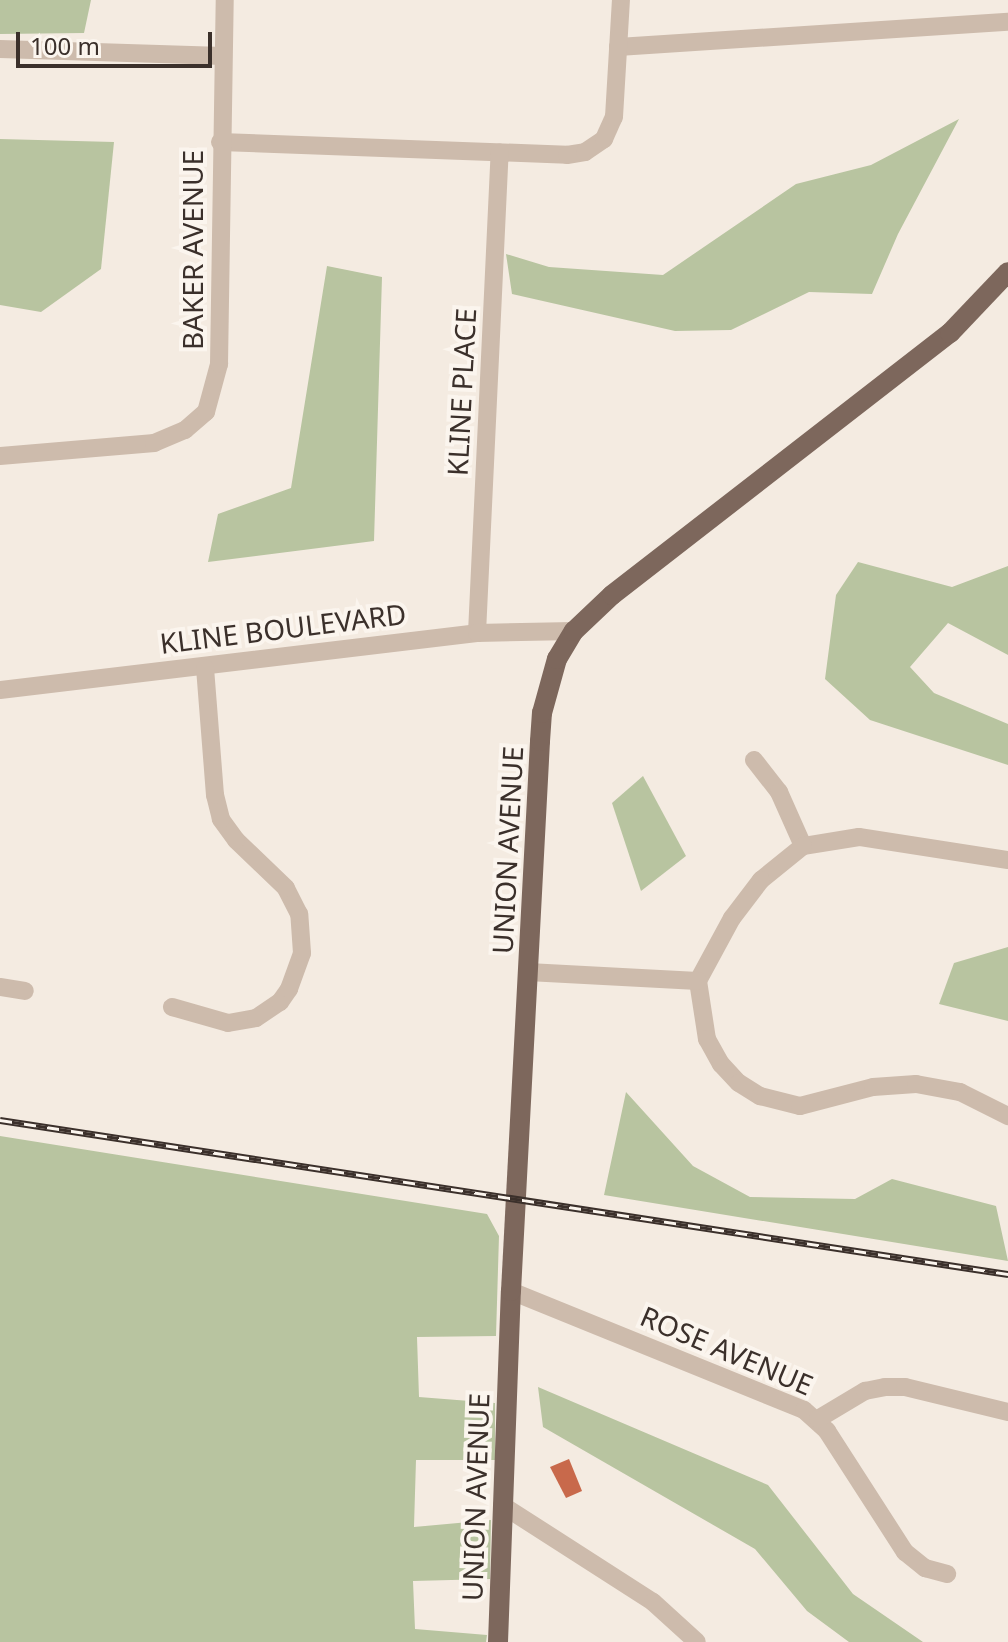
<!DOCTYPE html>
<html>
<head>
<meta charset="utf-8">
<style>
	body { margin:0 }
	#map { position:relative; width:1008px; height:1642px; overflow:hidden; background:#f4ebe1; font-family:"Noto Sans",sans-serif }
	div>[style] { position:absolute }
	.green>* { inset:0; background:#b8c4a0 }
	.building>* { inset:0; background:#c8694b }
	.minor>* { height:18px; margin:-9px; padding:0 9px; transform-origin:9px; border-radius:9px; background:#cdbbac }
	.major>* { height:20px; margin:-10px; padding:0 10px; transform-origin:10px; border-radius:10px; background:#7d675c }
	.rail>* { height:7px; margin-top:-3.5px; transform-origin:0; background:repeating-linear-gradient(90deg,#fbf5ee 0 12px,#3b302b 0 24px); box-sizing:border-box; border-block:2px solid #3b302b }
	span { translate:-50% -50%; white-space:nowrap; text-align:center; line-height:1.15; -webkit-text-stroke:8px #fbf5ee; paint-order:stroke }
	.street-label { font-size:28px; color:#3b302b }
	.scale { position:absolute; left:16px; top:32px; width:196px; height:36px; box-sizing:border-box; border:4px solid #3b302b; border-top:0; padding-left:10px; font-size:24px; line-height:28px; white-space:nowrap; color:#3b302b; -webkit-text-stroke:6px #fbf5ee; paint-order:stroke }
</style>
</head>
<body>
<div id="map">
	<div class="green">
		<div style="clip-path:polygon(0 0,91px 0,84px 33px,0 34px)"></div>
		<div style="clip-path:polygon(959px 119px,898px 234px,872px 294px,809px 292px,731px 330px,675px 331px,512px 294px,506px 254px,549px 267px,663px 275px,796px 184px,871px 165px)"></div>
		<div style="clip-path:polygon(0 139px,114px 142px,101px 269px,41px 312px,0 305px)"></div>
		<div style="clip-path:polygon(327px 266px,382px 277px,374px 541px,208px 562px,218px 514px,291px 488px)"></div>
		<div style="clip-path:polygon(858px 562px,952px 587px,1008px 566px,1008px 655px,948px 623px,910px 667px,934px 693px,1008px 724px,1008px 765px,870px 720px,825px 679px,836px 595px)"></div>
		<div style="clip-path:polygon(643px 776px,686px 856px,641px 891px,612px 803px)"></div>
		<div style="clip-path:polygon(1008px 947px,1008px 1021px,939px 1004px,954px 963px)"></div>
		<div style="clip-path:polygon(626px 1092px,693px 1166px,750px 1197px,855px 1199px,892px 1179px,996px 1206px,1008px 1261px,604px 1195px)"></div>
		<div style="clip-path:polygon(0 1136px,487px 1214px,499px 1236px,496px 1336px,417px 1337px,419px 1397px,495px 1403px,495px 1460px,416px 1460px,414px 1527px,491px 1520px,490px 1579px,413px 1581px,415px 1629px,487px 1635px,486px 1642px,0 1642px)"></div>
		<div style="clip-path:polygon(538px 1387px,768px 1485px,853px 1594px,923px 1642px,849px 1642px,807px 1611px,755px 1549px,543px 1427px)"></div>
	</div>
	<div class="building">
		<div style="clip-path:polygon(569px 1459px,582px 1491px,566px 1498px,550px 1467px)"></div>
	</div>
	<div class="minor">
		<div style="left:618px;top:47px;width:391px;rotate:-3.7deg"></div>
		<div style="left:0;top:49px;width:223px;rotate:1.8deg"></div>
		<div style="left:220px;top:142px;width:347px;rotate:2.1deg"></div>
		<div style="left:567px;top:155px;width:18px;rotate:-9deg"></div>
		<div style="left:585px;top:152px;width:23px;rotate:-34deg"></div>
		<div style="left:604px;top:139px;width:24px;rotate:-66deg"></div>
		<div style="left:614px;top:117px;width:117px;rotate:-86.6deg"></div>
		<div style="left:0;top:456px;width:155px;rotate:-4.8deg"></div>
		<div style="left:154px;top:443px;width:34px;rotate:-23deg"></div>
		<div style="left:185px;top:430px;width:28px;rotate:-41deg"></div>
		<div style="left:206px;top:412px;width:50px;rotate:-74.8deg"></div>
		<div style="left:219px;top:364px;width:364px;rotate:-89.1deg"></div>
		<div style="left:477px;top:633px;width:481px;rotate:-87.3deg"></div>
		<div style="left:0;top:690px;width:480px;rotate:-6.8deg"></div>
		<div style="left:477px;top:633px;width:97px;rotate:-1.2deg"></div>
		<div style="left:754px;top:760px;width:41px;rotate:52deg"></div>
		<div style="left:779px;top:792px;width:59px;rotate:66deg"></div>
		<div style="left:1008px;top:860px;width:151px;rotate:-171.2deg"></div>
		<div style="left:859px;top:837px;width:57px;rotate:170.9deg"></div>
		<div style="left:803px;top:846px;width:54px;rotate:141deg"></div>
		<div style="left:761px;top:880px;width:48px;rotate:127.3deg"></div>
		<div style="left:732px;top:918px;width:72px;rotate:118.4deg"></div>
		<div style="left:698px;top:981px;width:59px;rotate:81.2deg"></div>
		<div style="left:707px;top:1039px;width:29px;rotate:61deg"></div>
		<div style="left:721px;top:1064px;width:26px;rotate:47deg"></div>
		<div style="left:739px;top:1083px;width:25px;rotate:32deg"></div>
		<div style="left:760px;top:1096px;width:41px;rotate:14deg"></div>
		<div style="left:800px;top:1106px;width:75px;rotate:-14.6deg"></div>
		<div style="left:873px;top:1087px;width:43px;rotate:-4deg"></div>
		<div style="left:916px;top:1084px;width:45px;rotate:10.3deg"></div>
		<div style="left:960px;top:1092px;width:54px;rotate:26.6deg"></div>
		<div style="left:528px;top:972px;width:170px;rotate:3deg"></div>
		<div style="left:0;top:987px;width:25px;rotate:9deg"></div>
		<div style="left:172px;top:1007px;width:58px;rotate:15.9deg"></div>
		<div style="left:228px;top:1023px;width:28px;rotate:-10deg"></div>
		<div style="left:256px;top:1018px;width:29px;rotate:-34deg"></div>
		<div style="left:280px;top:1002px;width:16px;rotate:-55deg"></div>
		<div style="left:289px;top:989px;width:38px;rotate:-70deg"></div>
		<div style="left:302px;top:953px;width:39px;rotate:-94deg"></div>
		<div style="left:299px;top:914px;width:29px;rotate:-117deg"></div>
		<div style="left:286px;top:888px;width:69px;rotate:-136.2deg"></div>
		<div style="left:236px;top:840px;width:26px;rotate:-126deg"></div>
		<div style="left:221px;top:819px;width:25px;rotate:-104deg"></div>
		<div style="left:215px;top:795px;width:127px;rotate:-94.5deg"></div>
		<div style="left:511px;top:1291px;width:316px;rotate:22.1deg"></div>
		<div style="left:804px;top:1410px;width:31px;rotate:42deg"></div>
		<div style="left:827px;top:1431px;width:144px;rotate:57.2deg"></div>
		<div style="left:905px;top:1552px;width:26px;rotate:39deg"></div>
		<div style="left:925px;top:1568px;width:23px;rotate:15deg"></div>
		<div style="left:818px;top:1419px;width:55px;rotate:-30.8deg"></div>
		<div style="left:865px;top:1391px;width:20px;rotate:-11deg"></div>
		<div style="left:885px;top:1387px;width:20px"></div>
		<div style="left:905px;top:1387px;width:106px;rotate:13.6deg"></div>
		<div style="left:502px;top:1505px;width:179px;rotate:32.7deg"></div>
		<div style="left:653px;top:1602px;width:59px;rotate:42.3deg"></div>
	</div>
	<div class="major">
		<div style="left:498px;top:1642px;width:351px;rotate:-87.9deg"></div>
		<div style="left:511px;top:1291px;width:551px;rotate:-86.98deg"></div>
		<div style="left:540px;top:741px;width:28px;rotate:-86deg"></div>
		<div style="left:542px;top:713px;width:56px;rotate:-74.5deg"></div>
		<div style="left:557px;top:659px;width:33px;rotate:-59deg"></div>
		<div style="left:574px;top:631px;width:52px;rotate:-43.5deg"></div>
		<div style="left:612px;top:595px;width:428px;rotate:-37.8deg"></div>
		<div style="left:950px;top:333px;width:84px;rotate:-46.4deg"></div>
	</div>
	<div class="rail">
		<div style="left:0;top:1120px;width:1020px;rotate:8.69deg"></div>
	</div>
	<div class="street-label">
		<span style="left:192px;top:250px;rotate:-90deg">BAKER AVENUE</span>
		<span style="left:461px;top:392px;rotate:-87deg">KLINE PLACE</span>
		<span style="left:283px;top:628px;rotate:-7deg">KLINE BOULEVARD</span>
		<span style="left:507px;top:850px;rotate:-87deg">UNION AVENUE</span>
		<span style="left:727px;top:1350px;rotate:23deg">ROSE AVENUE</span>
		<span style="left:475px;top:1497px;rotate:-88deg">UNION AVENUE</span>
	</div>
	<div class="scale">100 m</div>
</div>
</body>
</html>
